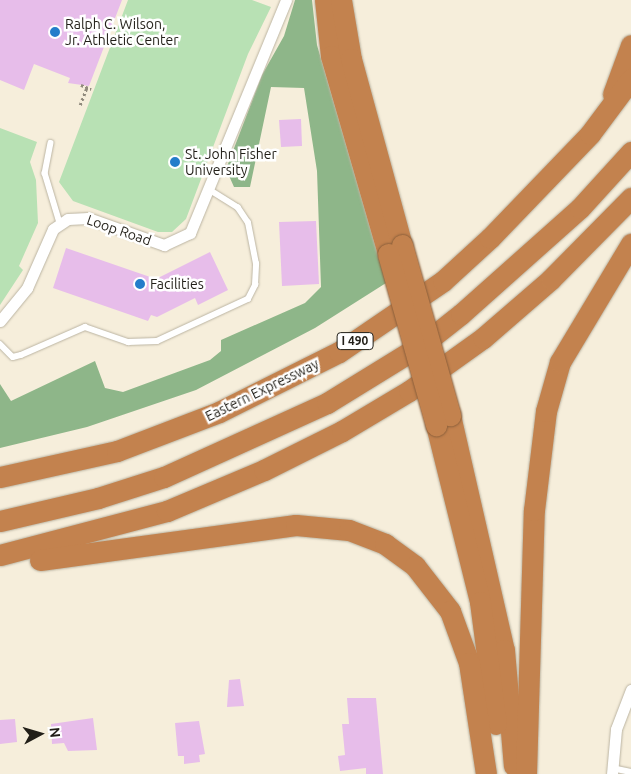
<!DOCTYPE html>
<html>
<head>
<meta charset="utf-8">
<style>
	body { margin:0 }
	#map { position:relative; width:631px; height:774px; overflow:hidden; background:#f6eedb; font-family:Ubuntu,sans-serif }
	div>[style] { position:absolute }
	.green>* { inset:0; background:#b8e1b4 }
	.forest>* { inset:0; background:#8eb689 }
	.building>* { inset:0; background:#e7bdea }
	.path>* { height:2.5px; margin-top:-1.25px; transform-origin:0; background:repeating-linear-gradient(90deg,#908a7d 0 2.5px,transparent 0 5px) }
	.roads { filter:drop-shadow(0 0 1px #bbb4a2) drop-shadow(0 0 1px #bbb4a2) }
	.service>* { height:5.5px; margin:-2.75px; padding:0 2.75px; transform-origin:2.75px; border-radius:2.75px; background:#fff }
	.minor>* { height:11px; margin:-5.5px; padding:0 5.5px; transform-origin:5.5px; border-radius:5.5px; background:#fff }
	.motorway>* { height:21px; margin:-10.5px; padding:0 10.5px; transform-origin:10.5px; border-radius:10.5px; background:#c3824e }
	.bridges { filter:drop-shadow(0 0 1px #8b5f3b) drop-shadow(0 0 1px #8b5f3b) }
	.motorway-bridge>* { height:21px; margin:-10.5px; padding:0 10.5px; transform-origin:10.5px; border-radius:10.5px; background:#c3824e }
	.dots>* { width:14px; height:14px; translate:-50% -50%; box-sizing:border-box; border:2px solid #fff; border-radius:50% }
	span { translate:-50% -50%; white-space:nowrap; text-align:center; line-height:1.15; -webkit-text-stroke:5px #fff; paint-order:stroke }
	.shield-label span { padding:1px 4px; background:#fff; border:1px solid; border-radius:4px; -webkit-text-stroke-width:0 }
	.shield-label { font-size:12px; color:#221f18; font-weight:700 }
	.poi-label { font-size:14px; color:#221f18 }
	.left { translate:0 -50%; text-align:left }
	.street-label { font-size:14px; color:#221f18 }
	.north { position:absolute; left:15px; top:709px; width:50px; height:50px; -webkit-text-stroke:4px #fff; paint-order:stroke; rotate:84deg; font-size:14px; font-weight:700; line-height:20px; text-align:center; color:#221f18 }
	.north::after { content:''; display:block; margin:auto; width:18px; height:22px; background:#221f18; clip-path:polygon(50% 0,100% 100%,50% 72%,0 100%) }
</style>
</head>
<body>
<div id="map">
	<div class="green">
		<div style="clip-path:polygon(128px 0,252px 0,271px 7px,248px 54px,186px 219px,172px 232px,158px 232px,73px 201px,59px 182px)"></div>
		<div style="clip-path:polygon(0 128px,37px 142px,30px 162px,36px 180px,38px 223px,19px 266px,23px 270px,0 305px)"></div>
	</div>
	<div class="forest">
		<div style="clip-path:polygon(295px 0,312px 0,317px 45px,386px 283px,315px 328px,196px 390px,87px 427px,0 448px,0 384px,11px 401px,95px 361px,105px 388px,123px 392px,210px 360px,221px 351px,221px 340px,305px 303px,321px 287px,317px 171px,304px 88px,271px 87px,250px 187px,234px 187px,226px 169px,262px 75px,284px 36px)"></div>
	</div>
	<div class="building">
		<div style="clip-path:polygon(0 0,122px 0,89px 86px,68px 83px,70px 78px,34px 64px,24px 90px,0 80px)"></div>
		<div style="clip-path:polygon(301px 119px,302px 146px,281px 147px,279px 120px)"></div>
		<div style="clip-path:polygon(316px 221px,319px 284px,282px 286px,279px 222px)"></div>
		<div style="clip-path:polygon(66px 248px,156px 279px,210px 252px,228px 290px,198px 305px,195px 298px,157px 317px,151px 315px,148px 321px,53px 288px)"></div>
		<div style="clip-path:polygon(240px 679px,244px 706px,227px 707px,229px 680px)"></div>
		<div style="clip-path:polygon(347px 698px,376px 698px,383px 774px,366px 774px,366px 768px,340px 771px,338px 756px,345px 755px,342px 724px,349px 724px)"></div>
		<div style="clip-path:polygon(93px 718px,97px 750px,68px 751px,64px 743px,52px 744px,51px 724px)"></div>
		<div style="clip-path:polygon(15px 719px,17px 742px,0 744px,0 720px)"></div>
		<div style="clip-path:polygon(199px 721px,205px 754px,199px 755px,200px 762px,184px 764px,184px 756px,178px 756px,175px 723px)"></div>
	</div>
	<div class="path">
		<div style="left:81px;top:85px;width:11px;rotate:22deg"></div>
		<div style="left:80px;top:105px;width:19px;rotate:-69deg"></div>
	</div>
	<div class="roads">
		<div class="service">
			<div style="left:51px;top:143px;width:31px;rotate:101deg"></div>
			<div style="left:45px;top:173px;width:52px;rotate:73.3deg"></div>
			<div style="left:0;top:344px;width:18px;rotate:45deg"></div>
			<div style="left:13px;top:357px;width:8px;rotate:-14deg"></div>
			<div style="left:21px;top:355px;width:70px;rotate:-23.6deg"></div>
			<div style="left:85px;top:327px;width:46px;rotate:19.2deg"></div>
			<div style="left:128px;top:342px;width:29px;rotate:-2deg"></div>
			<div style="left:157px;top:341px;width:100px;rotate:-24.8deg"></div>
			<div style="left:248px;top:299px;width:16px;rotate:-63deg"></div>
			<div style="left:255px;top:285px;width:21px;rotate:-87deg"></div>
			<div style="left:256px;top:264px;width:42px;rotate:-101deg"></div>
			<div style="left:248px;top:223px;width:18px;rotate:-124deg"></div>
			<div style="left:238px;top:208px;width:34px;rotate:-148deg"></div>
			<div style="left:612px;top:768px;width:19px;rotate:12deg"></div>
		</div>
		<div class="minor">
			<div style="left:0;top:321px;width:43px;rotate:-50.7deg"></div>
			<div style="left:27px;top:288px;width:64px;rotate:-66.2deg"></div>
			<div style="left:53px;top:229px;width:18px;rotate:-34deg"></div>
			<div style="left:68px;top:219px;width:20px;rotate:-3deg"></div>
			<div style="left:88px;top:218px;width:81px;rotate:19.6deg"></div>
			<div style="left:164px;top:245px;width:29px;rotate:-25deg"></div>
			<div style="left:190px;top:233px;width:252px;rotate:-67.6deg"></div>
			<div style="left:612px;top:774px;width:45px;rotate:-84.9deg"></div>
			<div style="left:616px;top:729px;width:42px;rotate:-69deg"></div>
		</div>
		<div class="motorway">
			<div style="left:325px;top:0;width:56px;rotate:83.9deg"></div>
			<div style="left:331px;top:56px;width:206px;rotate:73.9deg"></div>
			<div style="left:341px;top:0;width:60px;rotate:80.4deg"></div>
			<div style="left:351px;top:59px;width:193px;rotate:74.7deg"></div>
			<div style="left:613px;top:94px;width:52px;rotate:-69.8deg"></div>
			<div style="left:450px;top:415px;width:241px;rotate:77.1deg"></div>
			<div style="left:504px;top:650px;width:116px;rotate:85.1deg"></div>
			<div style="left:436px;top:425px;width:182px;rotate:76deg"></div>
			<div style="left:480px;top:602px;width:123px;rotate:82.5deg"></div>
			<div style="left:0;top:477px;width:120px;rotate:-12.5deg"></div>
			<div style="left:117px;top:451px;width:109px;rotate:-20.9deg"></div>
			<div style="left:219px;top:412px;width:134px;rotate:-26.6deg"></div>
			<div style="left:339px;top:352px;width:126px;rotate:-34.3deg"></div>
			<div style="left:443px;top:281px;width:64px;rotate:-42.5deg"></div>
			<div style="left:490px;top:238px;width:144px;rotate:-46.1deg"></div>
			<div style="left:590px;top:134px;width:69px;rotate:-53.3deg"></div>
			<div style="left:0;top:521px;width:101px;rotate:-13.2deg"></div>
			<div style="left:98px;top:498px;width:69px;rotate:-17.7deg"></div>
			<div style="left:164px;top:477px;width:179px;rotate:-24.4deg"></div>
			<div style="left:327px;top:403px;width:113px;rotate:-31.6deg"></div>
			<div style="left:423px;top:344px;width:48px;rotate:-38.3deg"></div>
			<div style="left:461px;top:314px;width:159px;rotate:-41.7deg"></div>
			<div style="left:580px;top:208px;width:76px;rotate:-47.7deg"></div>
			<div style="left:0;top:555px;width:173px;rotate:-14.8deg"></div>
			<div style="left:167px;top:511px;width:105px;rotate:-22.9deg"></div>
			<div style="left:264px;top:470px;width:87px;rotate:-26.6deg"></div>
			<div style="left:342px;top:431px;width:78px;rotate:-30.8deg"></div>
			<div style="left:409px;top:391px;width:91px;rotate:-35.6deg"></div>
			<div style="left:483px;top:338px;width:90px;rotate:-40.9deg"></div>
			<div style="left:551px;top:279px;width:114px;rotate:-45.4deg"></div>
			<div style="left:40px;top:560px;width:258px;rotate:-7.8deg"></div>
			<div style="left:296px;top:525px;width:53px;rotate:5.4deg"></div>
			<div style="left:349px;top:530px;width:39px;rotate:21deg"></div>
			<div style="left:385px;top:544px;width:37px;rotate:36deg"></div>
			<div style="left:415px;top:566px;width:57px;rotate:52.1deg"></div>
			<div style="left:450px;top:611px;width:55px;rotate:69.9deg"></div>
			<div style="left:469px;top:663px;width:112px;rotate:81.3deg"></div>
			<div style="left:526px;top:774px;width:264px;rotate:-88.3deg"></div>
			<div style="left:534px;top:510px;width:100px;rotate:-83.1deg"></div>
			<div style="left:546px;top:411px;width:51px;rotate:-74.1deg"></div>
			<div style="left:560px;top:362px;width:138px;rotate:-59deg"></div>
		</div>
	</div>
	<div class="bridges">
		<div class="motorway-bridge">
			<div style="left:402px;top:245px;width:177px;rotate:74.2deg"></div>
			<div style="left:388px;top:254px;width:178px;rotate:74.3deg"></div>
		</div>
	</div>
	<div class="dots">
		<div style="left:55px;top:32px;background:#247dca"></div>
		<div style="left:175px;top:162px;background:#247dca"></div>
		<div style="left:140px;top:284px;background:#247dca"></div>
	</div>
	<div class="shield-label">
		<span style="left:355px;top:341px">I 490</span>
	</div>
	<div class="poi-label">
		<span class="left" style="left:65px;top:32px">Ralph C. Wilson,<br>Jr. Athletic Center</span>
		<span class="left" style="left:185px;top:162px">St. John Fisher<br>University</span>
		<span class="left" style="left:150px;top:284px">Facilities</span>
	</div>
	<div class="street-label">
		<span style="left:119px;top:230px;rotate:19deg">Loop Road</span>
		<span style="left:262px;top:390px;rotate:-26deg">Eastern Expressway</span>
	</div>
	<div class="north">N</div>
</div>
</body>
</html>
